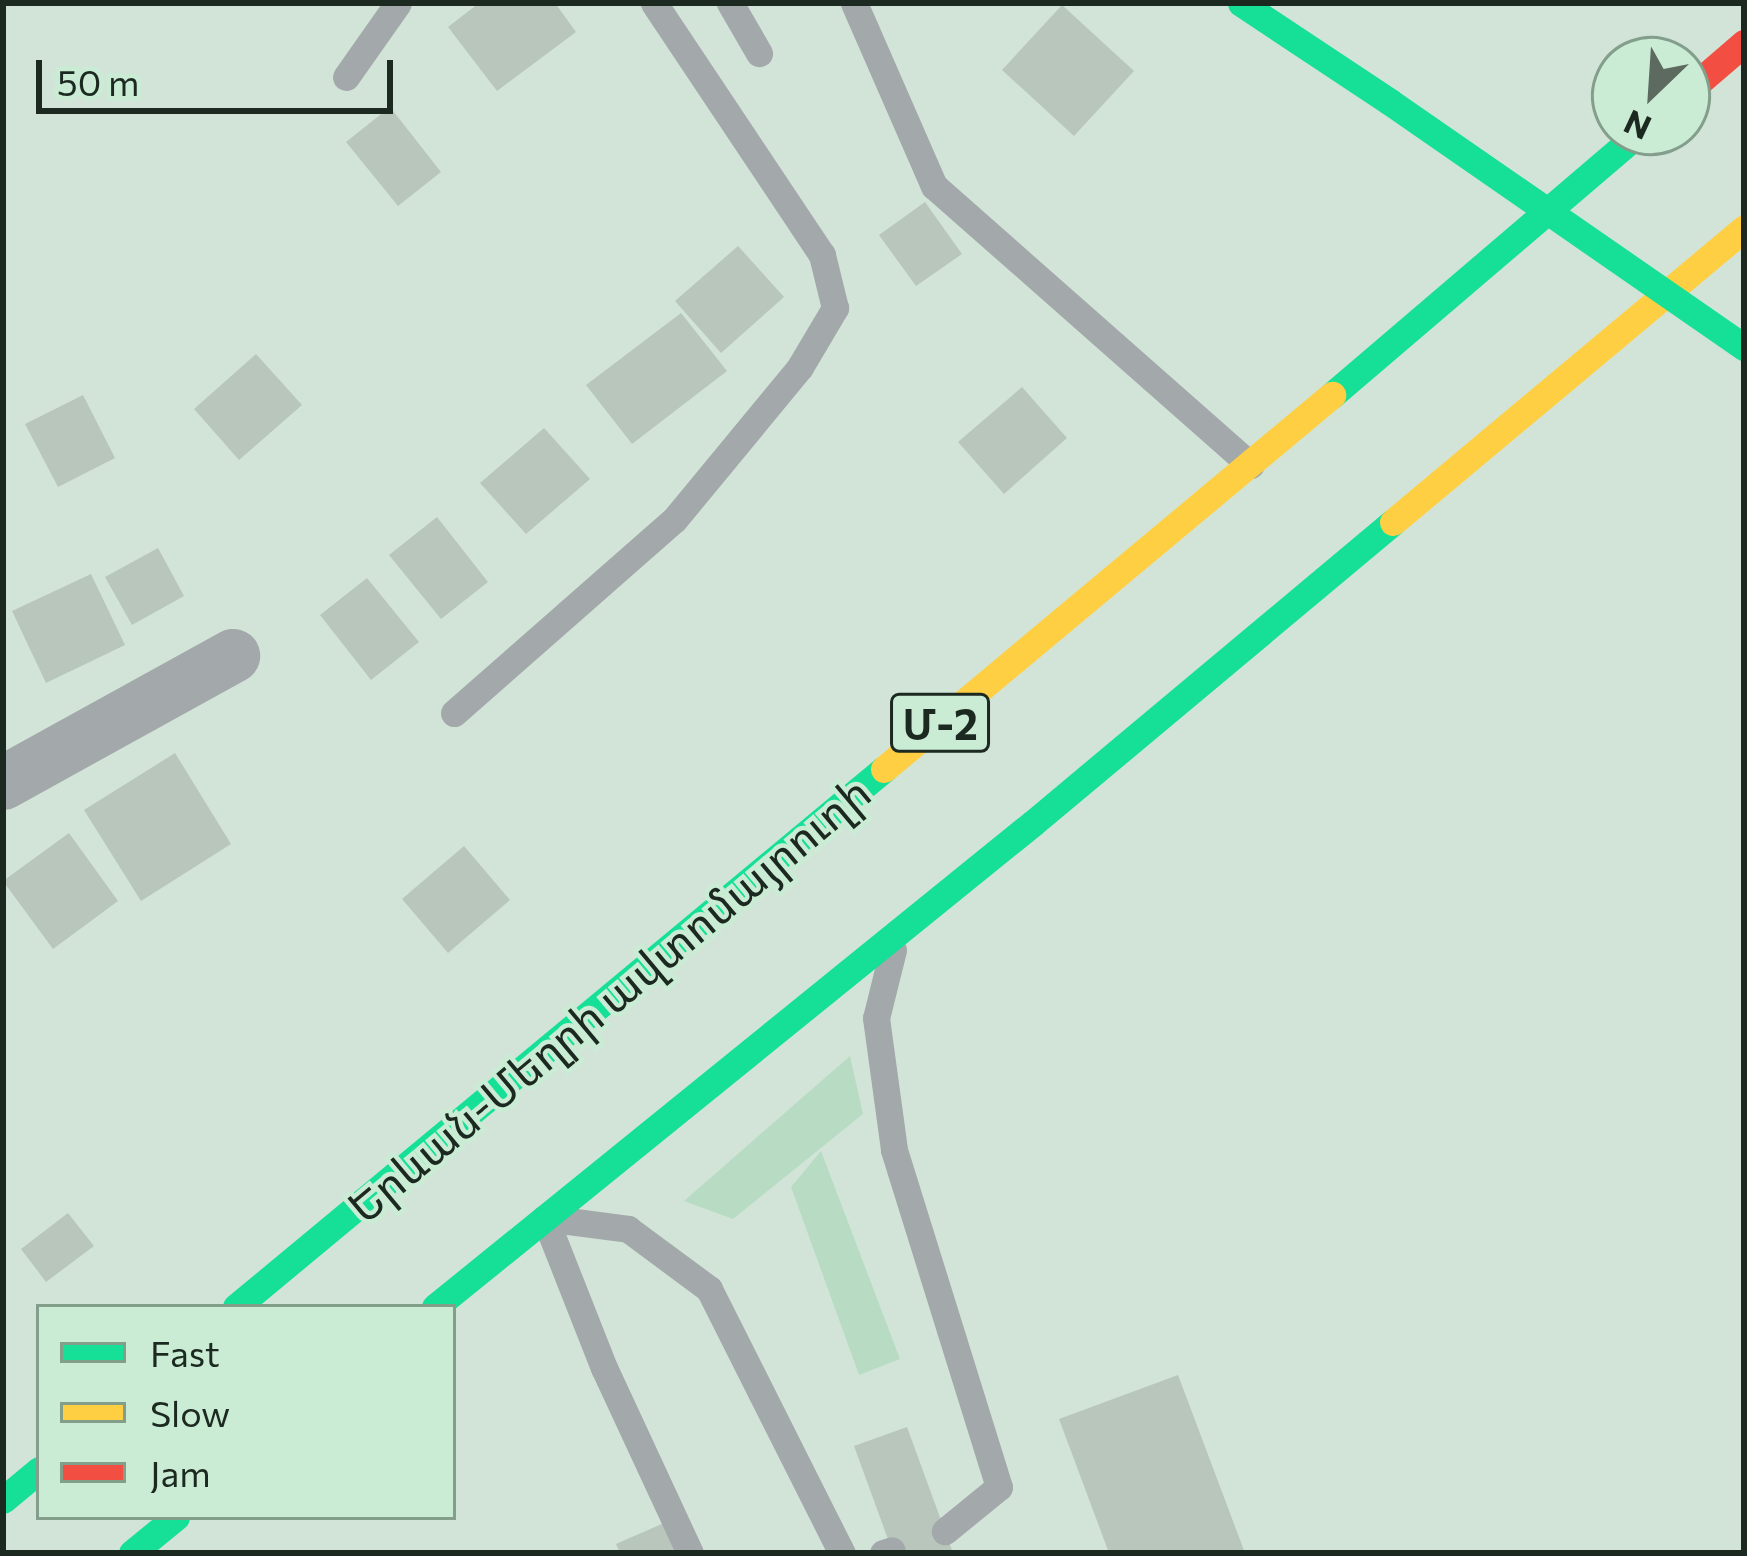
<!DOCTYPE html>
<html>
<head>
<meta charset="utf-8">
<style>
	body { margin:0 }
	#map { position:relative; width:1747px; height:1556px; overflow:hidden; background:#d2e4d8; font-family:Commissioner,"Noto Sans Armenian",sans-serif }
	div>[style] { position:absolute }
	.green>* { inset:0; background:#b7dcc3 }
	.building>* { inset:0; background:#b8c6bc }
	.lane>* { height:27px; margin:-13.5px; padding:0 13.5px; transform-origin:13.5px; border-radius:13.5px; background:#a3a8ab }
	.street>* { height:54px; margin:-27px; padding:0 27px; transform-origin:27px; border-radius:27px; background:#a3a8ab }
	.fast>* { height:27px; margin:-13.5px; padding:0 13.5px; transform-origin:13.5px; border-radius:13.5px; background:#16e098 }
	.slow>* { height:27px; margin:-13.5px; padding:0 13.5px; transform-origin:13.5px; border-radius:13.5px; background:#ffcf43 }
	.jam>* { height:27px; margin:-13.5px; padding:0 13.5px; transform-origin:13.5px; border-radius:13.5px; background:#f24e42 }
	.fast-bridge>* { height:27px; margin:-13.5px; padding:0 13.5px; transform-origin:13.5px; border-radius:13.5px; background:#16e098 }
	span { translate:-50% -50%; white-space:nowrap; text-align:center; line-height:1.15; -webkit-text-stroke:9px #caecd4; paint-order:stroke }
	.shield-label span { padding:3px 9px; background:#caecd4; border:3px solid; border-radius:9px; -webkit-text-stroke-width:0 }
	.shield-label { font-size:42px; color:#1c2920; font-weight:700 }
	.street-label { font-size:45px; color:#1c2920 }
	.frame { position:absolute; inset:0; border:6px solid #1c2920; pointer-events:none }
	.legend { position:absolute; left:36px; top:1304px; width:420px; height:216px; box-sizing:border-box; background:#caecd4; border:3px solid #849e8c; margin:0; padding:15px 21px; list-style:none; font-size:36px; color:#1c2920 }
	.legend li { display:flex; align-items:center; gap:24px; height:60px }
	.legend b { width:60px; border:3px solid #849e8c }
	.north { position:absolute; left:1591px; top:36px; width:120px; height:120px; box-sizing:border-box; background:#caecd4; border:3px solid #849e8c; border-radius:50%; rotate:205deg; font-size:33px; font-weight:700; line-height:48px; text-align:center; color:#1c2920 }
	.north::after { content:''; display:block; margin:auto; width:42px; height:54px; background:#5c6a60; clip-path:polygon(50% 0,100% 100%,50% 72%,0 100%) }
	.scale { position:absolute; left:36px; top:60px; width:357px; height:54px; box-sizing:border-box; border:6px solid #1c2920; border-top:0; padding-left:15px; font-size:36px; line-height:42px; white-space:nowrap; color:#1c2920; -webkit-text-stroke:9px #caecd4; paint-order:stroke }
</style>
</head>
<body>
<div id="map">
	<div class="green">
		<div style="clip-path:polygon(850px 1056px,863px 1114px,733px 1219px,684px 1201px)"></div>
		<div style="clip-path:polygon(821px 1151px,900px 1359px,859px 1375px,791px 1187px)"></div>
	</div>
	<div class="building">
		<div style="clip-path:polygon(479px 3px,555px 3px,576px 32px,497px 91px,448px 27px)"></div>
		<div style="clip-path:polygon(1062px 5px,1134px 71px,1074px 136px,1002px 70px)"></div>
		<div style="clip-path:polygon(390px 107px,441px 172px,398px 206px,346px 142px)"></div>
		<div style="clip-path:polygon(925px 202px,962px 254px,916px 286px,879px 235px)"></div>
		<div style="clip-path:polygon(738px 246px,784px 297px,721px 353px,675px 301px)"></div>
		<div style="clip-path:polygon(681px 313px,727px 371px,632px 444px,586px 385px)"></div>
		<div style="clip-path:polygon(256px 354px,302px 405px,239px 460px,194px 409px)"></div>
		<div style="clip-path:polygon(1022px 387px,1067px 438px,1004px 494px,958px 442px)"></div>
		<div style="clip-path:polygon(83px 395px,115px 458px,58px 487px,25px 424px)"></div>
		<div style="clip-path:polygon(544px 428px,590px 479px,526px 534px,480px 483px)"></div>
		<div style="clip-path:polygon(437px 517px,488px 582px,441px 619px,389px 555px)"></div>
		<div style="clip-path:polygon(158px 548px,184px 596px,132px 625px,105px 577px)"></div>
		<div style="clip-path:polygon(91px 574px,125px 645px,46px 683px,12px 611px)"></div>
		<div style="clip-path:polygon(367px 578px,419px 642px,371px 680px,320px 615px)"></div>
		<div style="clip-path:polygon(175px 753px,231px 844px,141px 901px,84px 810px)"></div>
		<div style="clip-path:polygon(69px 833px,118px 901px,53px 949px,3px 881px)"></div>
		<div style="clip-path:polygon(464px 846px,510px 900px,448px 953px,402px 899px)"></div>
		<div style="clip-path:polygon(68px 1213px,94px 1246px,46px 1282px,21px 1249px)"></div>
		<div style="clip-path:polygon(1178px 1375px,1245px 1553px,1109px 1553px,1059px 1419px)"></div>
		<div style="clip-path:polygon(907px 1427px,953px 1553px,893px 1553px,854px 1446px)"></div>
		<div style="clip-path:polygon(664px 1523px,677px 1553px,620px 1553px,616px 1544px)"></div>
	</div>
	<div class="lane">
		<div style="left:730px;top:3px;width:58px;rotate:59.9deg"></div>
		<div style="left:854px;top:3px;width:200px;rotate:66.4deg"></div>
		<div style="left:934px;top:186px;width:422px;rotate:41.4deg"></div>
		<div style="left:346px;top:77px;width:90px;rotate:-54.9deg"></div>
		<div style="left:454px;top:713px;width:293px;rotate:-41.3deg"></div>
		<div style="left:674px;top:520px;width:198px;rotate:-50.5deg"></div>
		<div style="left:800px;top:367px;width:69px;rotate:-59.3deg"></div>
		<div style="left:835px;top:308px;width:55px;rotate:-103.8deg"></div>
		<div style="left:822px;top:255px;width:303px;rotate:-123.7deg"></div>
		<div style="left:893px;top:950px;width:70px;rotate:104deg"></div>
		<div style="left:876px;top:1018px;width:133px;rotate:82.2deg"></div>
		<div style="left:894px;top:1150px;width:353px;rotate:72.7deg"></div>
		<div style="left:999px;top:1487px;width:70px;rotate:140.8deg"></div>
		<div style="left:690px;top:1553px;width:204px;rotate:-114.9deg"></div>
		<div style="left:604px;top:1368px;width:161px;rotate:-111.5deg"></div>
		<div style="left:545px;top:1218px;width:84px;rotate:7.5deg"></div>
		<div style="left:628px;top:1229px;width:101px;rotate:36.5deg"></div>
		<div style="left:709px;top:1289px;width:296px;rotate:63.3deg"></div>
		<div style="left:883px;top:1553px;width:9px;rotate:-18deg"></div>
	</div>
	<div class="street">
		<div style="left:3px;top:783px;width:263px;rotate:-28.9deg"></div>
	</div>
	<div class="fast">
		<div style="left:1241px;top:3px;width:179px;rotate:33.6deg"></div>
		<div style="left:1332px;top:395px;width:405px;rotate:-40.5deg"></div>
		<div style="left:236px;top:1307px;width:842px;rotate:-39.7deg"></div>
		<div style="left:435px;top:1307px;width:769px;rotate:-38.99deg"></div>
		<div style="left:1033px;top:823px;width:469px;rotate:-39.9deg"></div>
		<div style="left:3px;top:1500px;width:47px;rotate:-39.8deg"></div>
		<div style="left:132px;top:1553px;width:57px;rotate:-39.3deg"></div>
	</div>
	<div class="slow">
		<div style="left:1393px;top:522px;width:458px;rotate:-39.9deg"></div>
		<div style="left:884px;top:769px;width:584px;rotate:-39.86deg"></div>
	</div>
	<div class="jam">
		<div style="left:1687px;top:92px;width:75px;rotate:-40.7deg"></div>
	</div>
	<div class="fast-bridge">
		<div style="left:1390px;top:102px;width:431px;rotate:34.7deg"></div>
	</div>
	<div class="shield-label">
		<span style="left:940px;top:723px">Մ-2</span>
	</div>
	<div class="street-label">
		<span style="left:608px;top:998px;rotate:-40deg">Երևան-Մեղրի ավտոմայրուղի</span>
	</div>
	<div class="frame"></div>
	<ul class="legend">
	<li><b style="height:15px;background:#16e098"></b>Fast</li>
	<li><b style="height:15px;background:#ffcf43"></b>Slow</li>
	<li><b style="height:15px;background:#f24e42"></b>Jam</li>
	</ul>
	<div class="north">N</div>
	<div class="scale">50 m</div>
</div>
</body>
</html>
